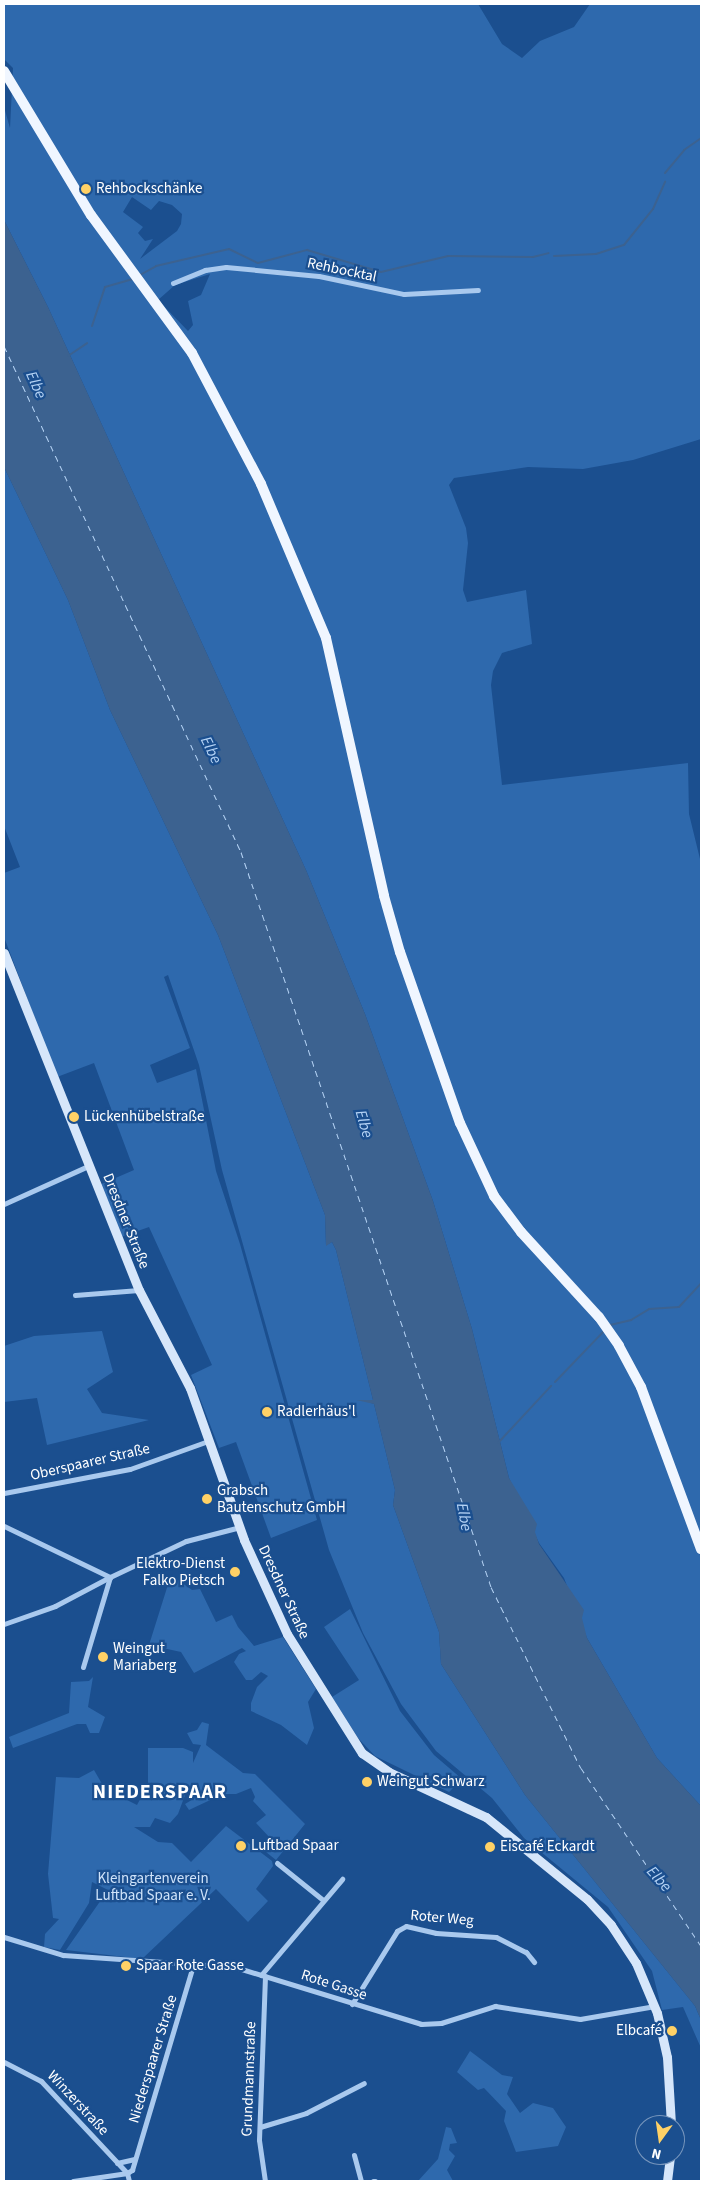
<!DOCTYPE html>
<html>
<head>
<meta charset="utf-8">
<style>
	body { margin:0 }
	#map { position:relative; width:705px; height:2185px; overflow:hidden; background:#1b4f8f; font-family:"Source Sans 3",sans-serif }
	div>[style] { position:absolute }
	.green>* { inset:0; background:#2e69ad }
	.water>* { inset:0; background:#3c6290 }
	.stream>* { height:2px; margin:-1px; padding:0 1px; transform-origin:1px; border-radius:1px; background:#3c6290 }
	.ferry>* { height:1px; margin-top:-0.5px; transform-origin:0; background:repeating-linear-gradient(90deg,#b5d3f5 0 6px,transparent 0 11px) }
	.street>* { height:5px; margin:-2.5px; padding:0 2.5px; transform-origin:2.5px; border-radius:2.5px; background:#a9c9ee }
	.secondary>* { height:9px; margin:-4.5px; padding:0 4.5px; transform-origin:4.5px; border-radius:4.5px; background:#d6e6fa }
	.primary>* { height:10px; margin:-5px; padding:0 5px; transform-origin:5px; border-radius:5px; background:#f0f6ff }
	.dots>* { width:14px; height:14px; translate:-50% -50%; box-sizing:border-box; border:2px solid #1b4f8f; border-radius:50% }
	span { translate:-50% -50%; white-space:nowrap; text-align:center; line-height:1.15; -webkit-text-stroke:4.5px #1b4f8f; paint-order:stroke }
	.poi-label { font-size:15px; color:#fff }
	.left { translate:0 -50%; text-align:left }
	.right { translate:-100% -50%; text-align:right }
	.street-label { font-size:15px; color:#fff }
	.park-label { font-size:15px; color:#cfe3fa }
	.water-label { font-size:16px; color:#b5d3f5; font-style:italic }
	.district-label { font-size:20px; color:#fff; font-weight:700; letter-spacing:1px }
	.frame { position:absolute; inset:0; border:5px solid #fff; pointer-events:none }
	.north { position:absolute; left:635px; top:2115px; width:50px; height:50px; box-sizing:border-box; background:#1b4f8f; border:1px solid #7695bc; border-radius:50%; rotate:194deg; font-size:14px; font-weight:700; line-height:20px; text-align:center; color:#fff }
	.north::after { content:''; display:block; margin:auto; width:18px; height:22px; background:#ffd166; clip-path:polygon(50% 0,100% 100%,50% 72%,0 100%) }
</style>
</head>
<body>
<div id="map">
	<div class="green">
		<div style="clip-path:polygon(evenodd,4px 4px,478px 4px,502px 44px,522px 58px,540px 41px,574px 27px,590px 4px,701px 4px,701px 439px,633px 460px,583px 469px,528px 467px,454px 478px,449px 485px,466px 528px,468px 543px,463px 590px,467px 602px,526px 590px,532px 644px,502px 653px,493px 671px,491px 685px,502px 785px,688px 763px,689px 814px,701px 863px,701px 1806px,657px 1758px,587px 1638px,564px 1578px,539px 1543px,509px 1478px,472px 1329px,433px 1201px,365px 1014px,306px 870px,48px 307px,4px 220px,4px 107px,10px 128px,13px 68px,4px 59px,4px 4px,132px 197px,151px 210px,159px 201px,172px 205px,182px 214px,181px 224px,177px 231px,140px 259px,153px 239px,145px 241px,138px 233px,143px 227px,123px 212px,132px 197px,4px 4px,210px 274px,201px 295px,188px 301px,193px 325px,188px 331px,158px 300px,175px 285px,210px 274px)"></div>
		<div style="clip-path:polygon(4px 467px,68px 600px,110px 710px,218px 935px,325px 1215px,326px 1245px,332px 1242px,336px 1250px,373px 1400px,366px 1401px,374px 1404px,395px 1490px,393px 1505px,439px 1632px,441px 1664px,525px 1795px,695px 2006px,701px 2020px,701px 2048px,683px 2007px,662px 2010px,652px 1971px,608px 1907px,524px 1838px,492px 1798px,436px 1751px,401px 1704px,363px 1633px,329px 1550px,222px 1170px,199px 1065px,168px 975px,164px 977px,190px 1048px,150px 1065px,157px 1083px,196px 1069px,216px 1171px,240px 1244px,317px 1520px,271px 1538px,236px 1442px,219px 1448px,191px 1375px,212px 1365px,149px 1227px,118px 1238px,97px 1186px,134px 1170px,94px 1063px,57px 1077px,4px 937px,4px 873px,20px 867px,4px 826px)"></div>
		<div style="clip-path:polygon(102px 1331px,113px 1372px,87px 1389px,102px 1413px,149px 1420px,47px 1445px,37px 1398px,4px 1402px,4px 1346px,34px 1336px)"></div>
		<div style="clip-path:polygon(171px 1575px,192px 1590px,200px 1589px,216px 1622px,232px 1615px,238px 1627px,254px 1646px,283px 1637px,316px 1689px,308px 1702px,314px 1728px,307px 1745px,281px 1725px,251px 1711px,251px 1703px,257px 1687px,268px 1676px,261px 1672px,252px 1680px,246px 1680px,234px 1662px,239px 1654px,246px 1651px,242px 1648px,194px 1673px,181px 1652px,149px 1645px)"></div>
		<div style="clip-path:polygon(350px 1609px,400px 1711px,434px 1755px,462px 1779px,449px 1792px,375px 1756px,358px 1738px,332px 1697px,359px 1680px,324px 1627px)"></div>
		<div style="clip-path:polygon(93px 1677px,88px 1707px,105px 1717px,99px 1733px,90px 1733px,86px 1724px,77px 1724px,13px 1748px,9px 1737px,69px 1713px,71px 1682px,89px 1681px)"></div>
		<div style="clip-path:polygon(202px 1722px,209px 1724px,206px 1745px,243px 1773px,255px 1774px,305px 1824px,276px 1860px,261px 1848px,271px 1839px,256px 1823px,266px 1815px,253px 1801px,255px 1797px,251px 1788px,236px 1794px,223px 1794px,189px 1810px,185px 1804px,195px 1798px,188px 1787px,178px 1814px,170px 1823px,155px 1818px,150px 1827px,134px 1827px,158px 1842px,172px 1843px,191px 1862px,226px 1826px,272px 1861px,273px 1866px,256px 1889px,268px 1901px,248px 1922px,216px 1889px,142px 1959px,66px 1950px,108px 1890px,92px 1882px,89px 1903px,60px 1950px,44px 1947px,45px 1934px,59px 1919px,53px 1918px,48px 1874px,56px 1777px,79px 1778px,94px 1770px,105px 1789px,137px 1805px,148px 1784px,148px 1748px,183px 1748px,193px 1752px,193px 1763px,201px 1745px,193px 1744px,187px 1733px,197px 1730px)"></div>
		<div style="clip-path:polygon(470px 2051px,502px 2075px,513px 2077px,507px 2094px,520px 2113px,533px 2103px,553px 2108px,566px 2127px,558px 2146px,516px 2152px,504px 2121px,506px 2111px,484px 2088px,478px 2090px,457px 2072px)"></div>
		<div style="clip-path:polygon(446px 2127px,451px 2128px,457px 2143px,450px 2144px,449px 2150px,455px 2156px,447px 2170px,453px 2181px,418px 2181px,438px 2159px)"></div>
	</div>
	<div class="water">
		<div style="clip-path:polygon(4px 220px,48px 307px,306px 870px,365px 1014px,433px 1201px,472px 1329px,509px 1478px,537px 1524px,535px 1532px,539px 1544px,584px 1610px,582px 1618px,587px 1638px,657px 1758px,701px 1806px,701px 2020px,695px 2006px,525px 1795px,441px 1664px,439px 1632px,393px 1505px,395px 1490px,374px 1404px,356px 1400px,373px 1400px,336px 1250px,332px 1242px,326px 1246px,325px 1215px,218px 935px,110px 710px,68px 600px,4px 467px)"></div>
	</div>
	<div class="stream">
		<div style="left:665px;top:173px;width:30px;rotate:-50deg"></div>
		<div style="left:684px;top:150px;width:21px;rotate:-35deg"></div>
		<div style="left:554px;top:256px;width:42px;rotate:-2.7deg"></div>
		<div style="left:596px;top:254px;width:29px;rotate:-18deg"></div>
		<div style="left:624px;top:245px;width:46px;rotate:-51.1deg"></div>
		<div style="left:653px;top:209px;width:30px;rotate:-66deg"></div>
		<div style="left:140px;top:275px;width:18px;rotate:-29deg"></div>
		<div style="left:156px;top:266px;width:75px;rotate:-13.1deg"></div>
		<div style="left:229px;top:249px;width:32px;rotate:26deg"></div>
		<div style="left:258px;top:263px;width:51px;rotate:-14.9deg"></div>
		<div style="left:307px;top:250px;width:77px;rotate:16.6deg"></div>
		<div style="left:381px;top:272px;width:69px;rotate:-13.4deg"></div>
		<div style="left:448px;top:256px;width:85px;rotate:0.7deg"></div>
		<div style="left:533px;top:257px;width:16px;rotate:-14deg"></div>
		<div style="left:92px;top:326px;width:41px;rotate:-71.6deg"></div>
		<div style="left:105px;top:287px;width:29px;rotate:-16deg"></div>
		<div style="left:68px;top:356px;width:23px;rotate:-34deg"></div>
		<div style="left:610px;top:1325px;width:22px;rotate:-13deg"></div>
		<div style="left:631px;top:1320px;width:21px;rotate:-31deg"></div>
		<div style="left:649px;top:1309px;width:30px;rotate:-4deg"></div>
		<div style="left:679px;top:1307px;width:33px;rotate:-47deg"></div>
		<div style="left:555px;top:1382px;width:72px;rotate:-46.1deg"></div>
		<div style="left:498px;top:1443px;width:78px;rotate:-47.1deg"></div>
	</div>
	<div class="ferry">
		<div style="left:4px;top:346px;width:559px;rotate:64.9deg"></div>
		<div style="left:241px;top:852px;width:776px;rotate:71.21deg"></div>
		<div style="left:491px;top:1587px;width:202px;rotate:63.6deg"></div>
		<div style="left:581px;top:1768px;width:215px;rotate:56deg"></div>
	</div>
	<div class="street">
		<div style="left:173px;top:283px;width:35px;rotate:-22deg"></div>
		<div style="left:205px;top:270px;width:21px;rotate:-8deg"></div>
		<div style="left:226px;top:267px;width:93px;rotate:5.5deg"></div>
		<div style="left:319px;top:276px;width:87px;rotate:12deg"></div>
		<div style="left:404px;top:294px;width:74px;rotate:-3.1deg"></div>
		<div style="left:4px;top:1204px;width:92px;rotate:-24.3deg"></div>
		<div style="left:75px;top:1295px;width:64px;rotate:-4.5deg"></div>
		<div style="left:4px;top:1493px;width:128px;rotate:-10.8deg"></div>
		<div style="left:130px;top:1469px;width:83px;rotate:-19.7deg"></div>
		<div style="left:4px;top:1526px;width:118px;rotate:25.7deg"></div>
		<div style="left:110px;top:1577px;width:84px;rotate:-25.3deg"></div>
		<div style="left:186px;top:1541px;width:56px;rotate:-14.5deg"></div>
		<div style="left:4px;top:1624px;width:54px;rotate:-19.4deg"></div>
		<div style="left:55px;top:1606px;width:62px;rotate:-27.8deg"></div>
		<div style="left:83px;top:1667px;width:94px;rotate:-73.3deg"></div>
		<div style="left:277px;top:1863px;width:59px;rotate:38.8deg"></div>
		<div style="left:4px;top:1937px;width:62px;rotate:17deg"></div>
		<div style="left:63px;top:1955px;width:172px;rotate:4deg"></div>
		<div style="left:235px;top:1967px;width:195px;rotate:17deg"></div>
		<div style="left:421px;top:2024px;width:20px;rotate:-3deg"></div>
		<div style="left:441px;top:2023px;width:57px;rotate:-17.5deg"></div>
		<div style="left:495px;top:2006px;width:86px;rotate:8.7deg"></div>
		<div style="left:580px;top:2019px;width:76px;rotate:-9.8deg"></div>
		<div style="left:261px;top:1975px;width:126px;rotate:-49.8deg"></div>
		<div style="left:265px;top:1976px;width:164px;rotate:92.1deg"></div>
		<div style="left:259px;top:2140px;width:41px;rotate:81.7deg"></div>
		<div style="left:352px;top:2004px;width:86px;rotate:-58.3deg"></div>
		<div style="left:397px;top:1931px;width:10px;rotate:-29deg"></div>
		<div style="left:406px;top:1926px;width:31px;rotate:13deg"></div>
		<div style="left:436px;top:1933px;width:60px;rotate:3.8deg"></div>
		<div style="left:496px;top:1937px;width:34px;rotate:27deg"></div>
		<div style="left:526px;top:1952px;width:13px;rotate:51deg"></div>
		<div style="left:4px;top:2062px;width:42px;rotate:27.2deg"></div>
		<div style="left:41px;top:2081px;width:126px;rotate:46.9deg"></div>
		<div style="left:260px;top:2127px;width:48px;rotate:-16.9deg"></div>
		<div style="left:306px;top:2113px;width:65px;rotate:-27.3deg"></div>
		<div style="left:354px;top:2155px;width:27px;rotate:75deg"></div>
		<div style="left:117px;top:2163px;width:18px;rotate:-13deg"></div>
		<div style="left:127px;top:2173px;width:6px;rotate:-31deg"></div>
		<div style="left:132px;top:2170px;width:214px;rotate:-73.4deg"></div>
		<div style="left:127px;top:2173px;width:8px;rotate:76deg"></div>
		<div style="left:73px;top:2181px;width:55px;rotate:-8.4deg"></div>
		<div style="left:373px;top:2181px;width:2px"></div>
	</div>
	<div class="secondary">
		<div style="left:4px;top:953px;width:363px;rotate:68.2deg"></div>
		<div style="left:139px;top:1290px;width:110px;rotate:62.5deg"></div>
		<div style="left:190px;top:1388px;width:161px;rotate:70.4deg"></div>
		<div style="left:244px;top:1540px;width:103px;rotate:65.4deg"></div>
		<div style="left:287px;top:1634px;width:141px;rotate:57.8deg"></div>
		<div style="left:362px;top:1753px;width:33px;rotate:35deg"></div>
		<div style="left:389px;top:1772px;width:107px;rotate:24.9deg"></div>
		<div style="left:486px;top:1817px;width:130px;rotate:39.1deg"></div>
		<div style="left:587px;top:1899px;width:35px;rotate:47deg"></div>
		<div style="left:611px;top:1925px;width:45px;rotate:56.7deg"></div>
		<div style="left:636px;top:1963px;width:54px;rotate:67.2deg"></div>
		<div style="left:657px;top:2013px;width:45px;rotate:77.2deg"></div>
		<div style="left:667px;top:2057px;width:68px;rotate:86.6deg"></div>
		<div style="left:667px;top:2181px;width:26px;rotate:-83deg"></div>
	</div>
	<div class="primary">
		<div style="left:4px;top:71px;width:168px;rotate:58.9deg"></div>
		<div style="left:91px;top:215px;width:171px;rotate:53.8deg"></div>
		<div style="left:192px;top:353px;width:148px;rotate:62.2deg"></div>
		<div style="left:261px;top:484px;width:167px;rotate:67.1deg"></div>
		<div style="left:326px;top:638px;width:264px;rotate:77.3deg"></div>
		<div style="left:384px;top:896px;width:58px;rotate:74.1deg"></div>
		<div style="left:400px;top:952px;width:181px;rotate:70.7deg"></div>
		<div style="left:460px;top:1123px;width:81px;rotate:65deg"></div>
		<div style="left:494px;top:1196px;width:45px;rotate:53.1deg"></div>
		<div style="left:521px;top:1232px;width:115px;rotate:47.5deg"></div>
		<div style="left:599px;top:1317px;width:35px;rotate:55deg"></div>
		<div style="left:619px;top:1346px;width:47px;rotate:61.8deg"></div>
		<div style="left:641px;top:1387px;width:173px;rotate:69.7deg"></div>
	</div>
	<div class="dots">
		<div style="left:86px;top:189px;background:#ffd166"></div>
		<div style="left:74px;top:1117px;background:#ffd166"></div>
		<div style="left:267px;top:1412px;background:#ffd166"></div>
		<div style="left:207px;top:1499px;background:#ffd166"></div>
		<div style="left:235px;top:1572px;background:#ffd166"></div>
		<div style="left:103px;top:1657px;background:#ffd166"></div>
		<div style="left:367px;top:1782px;background:#ffd166"></div>
		<div style="left:241px;top:1846px;background:#ffd166"></div>
		<div style="left:490px;top:1847px;background:#ffd166"></div>
		<div style="left:126px;top:1966px;background:#ffd166"></div>
		<div style="left:672px;top:2031px;background:#ffd166"></div>
	</div>
	<div class="poi-label">
		<span class="left" style="left:96px;top:189px">Rehbockschänke</span>
		<span class="left" style="left:84px;top:1117px">Lückenhübelstraße</span>
		<span class="left" style="left:277px;top:1412px">Radlerhäus'l</span>
		<span class="left" style="left:217px;top:1499px">Grabsch<br>Bautenschutz GmbH</span>
		<span class="right" style="left:225px;top:1572px">Elektro-Dienst<br>Falko Pietsch</span>
		<span class="left" style="left:113px;top:1657px">Weingut<br>Mariaberg</span>
		<span class="left" style="left:377px;top:1782px">Weingut Schwarz</span>
		<span class="left" style="left:251px;top:1846px">Luftbad Spaar</span>
		<span class="left" style="left:500px;top:1847px">Eiscafé Eckardt</span>
		<span class="left" style="left:136px;top:1966px">Spaar Rote Gasse</span>
		<span class="right" style="left:662px;top:2031px">Elbcafé</span>
	</div>
	<div class="street-label">
		<span style="left:342px;top:270px;rotate:12deg">Rehbocktal</span>
		<span style="left:126px;top:1221px;rotate:68deg">Dresdner Straße</span>
		<span style="left:90px;top:1462px;rotate:-13deg">Oberspaarer Straße</span>
		<span style="left:284px;top:1592px;rotate:65deg">Dresdner Straße</span>
		<span style="left:442px;top:1918px;rotate:5deg">Roter Weg</span>
		<span style="left:334px;top:1985px;rotate:18deg">Rote Gasse</span>
		<span style="left:153px;top:2059px;rotate:-73deg">Niederspaarer Straße</span>
		<span style="left:249px;top:2079px;rotate:-88deg">Grundmannstraße</span>
		<span style="left:78px;top:2103px;rotate:47deg">Winzerstraße</span>
	</div>
	<div class="park-label">
		<span style="left:153px;top:1887px">Kleingartenverein<br>Luftbad Spaar e. V.</span>
	</div>
	<div class="water-label">
		<span style="left:36px;top:385px;rotate:66deg">Elbe</span>
		<span style="left:211px;top:750px;rotate:64deg">Elbe</span>
		<span style="left:364px;top:1124px;rotate:74deg">Elbe</span>
		<span style="left:464px;top:1517px;rotate:80deg">Elbe</span>
		<span style="left:659px;top:1879px;rotate:48deg">Elbe</span>
	</div>
	<div class="district-label">
		<span style="left:160px;top:1792px">NIEDERSPAAR</span>
	</div>
	<div class="frame"></div>
	<div class="north">N</div>
</div>
</body>
</html>
